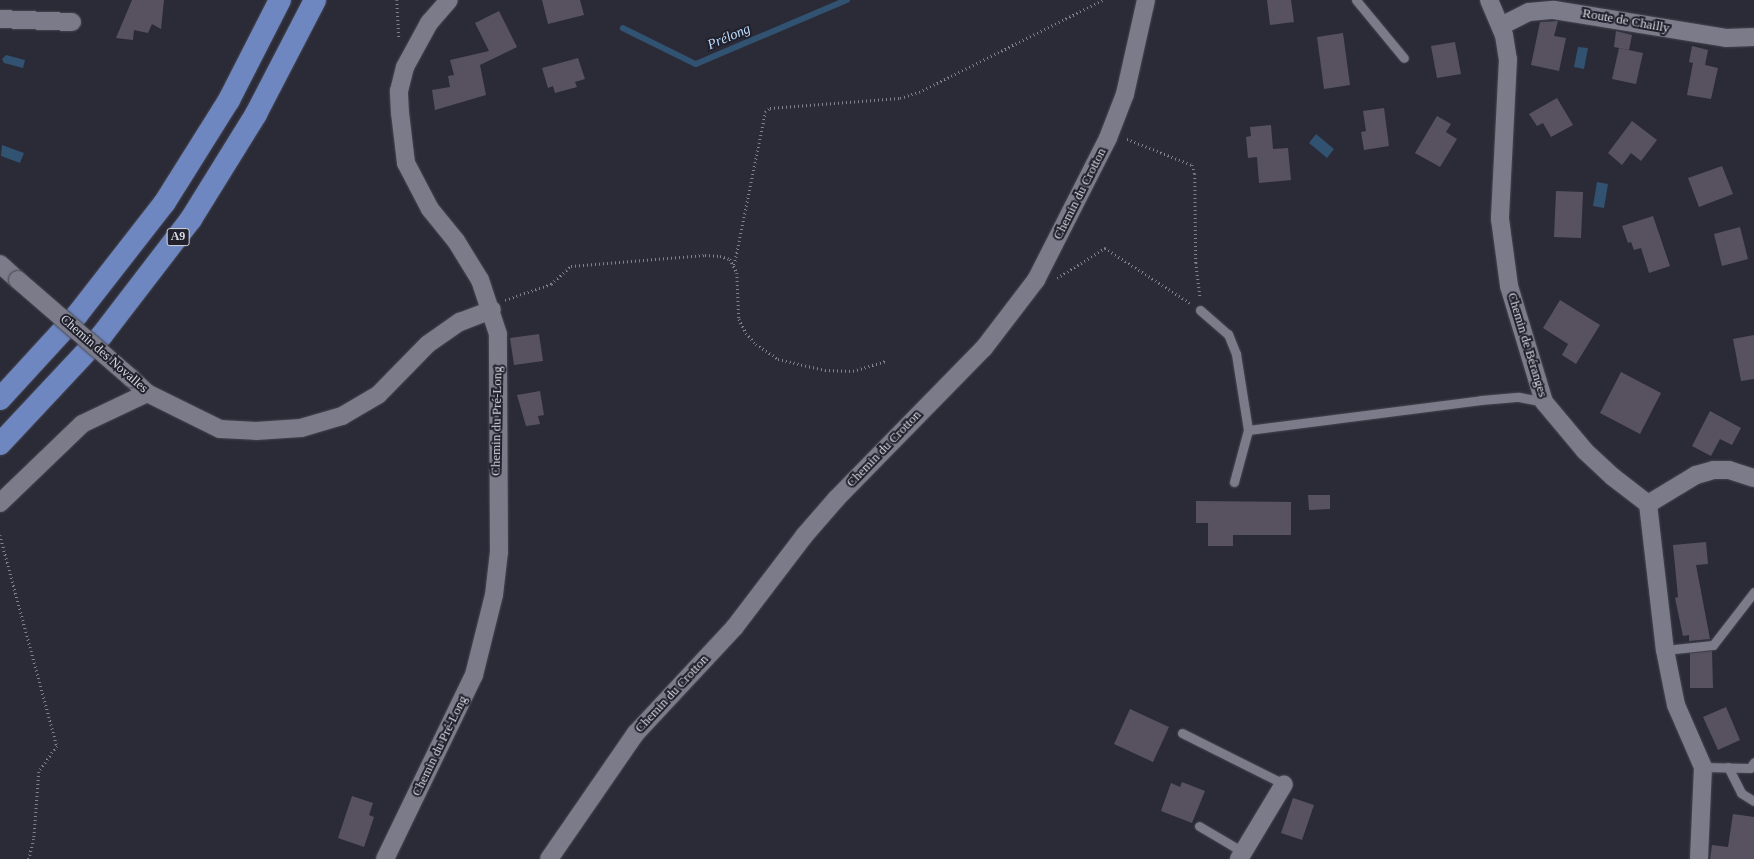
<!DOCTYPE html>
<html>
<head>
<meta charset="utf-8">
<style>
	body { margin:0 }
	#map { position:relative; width:1754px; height:859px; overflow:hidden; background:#2b2b37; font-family:"Times New Roman",serif }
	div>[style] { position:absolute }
	.water>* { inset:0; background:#315271 }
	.stream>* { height:5.5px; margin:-2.75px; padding:0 2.75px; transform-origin:2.75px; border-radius:2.75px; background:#315271 }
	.building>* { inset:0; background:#585260 }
	.path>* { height:2.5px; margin-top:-1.25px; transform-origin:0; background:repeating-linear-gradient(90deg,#81818b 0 1px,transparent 0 4px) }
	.roads { filter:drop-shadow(0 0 1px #464651) drop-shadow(0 0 1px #464651) }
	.service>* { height:9px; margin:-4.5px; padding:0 4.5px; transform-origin:4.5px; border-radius:4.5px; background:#7b7b8a }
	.minor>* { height:18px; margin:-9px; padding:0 9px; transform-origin:9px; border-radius:9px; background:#7b7b8a }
	.motorway>* { height:22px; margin:-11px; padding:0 11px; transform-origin:11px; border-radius:11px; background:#6f87c1 }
	.bridges { filter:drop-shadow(0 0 1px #464651) drop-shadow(0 0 1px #464651) }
	.minor-bridge>* { height:18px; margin:-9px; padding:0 9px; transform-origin:9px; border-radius:9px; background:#7b7b8a }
	span { translate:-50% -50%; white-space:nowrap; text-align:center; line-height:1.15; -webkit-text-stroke:4px #21212d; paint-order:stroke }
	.shield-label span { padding:1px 3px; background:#21212d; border:1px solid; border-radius:3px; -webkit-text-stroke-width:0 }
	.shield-label { font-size:12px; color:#d8d8e0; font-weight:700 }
	.street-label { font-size:13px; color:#d8d8e0 }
	.water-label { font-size:14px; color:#bddefe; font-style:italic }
</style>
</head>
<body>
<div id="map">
	<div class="water">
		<div style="clip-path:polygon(1578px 47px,1588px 48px,1584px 69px,1574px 67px)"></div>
		<div style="clip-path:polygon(6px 55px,25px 60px,23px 68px,4px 63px,2px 59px)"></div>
		<div style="clip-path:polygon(1316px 134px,1334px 149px,1327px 158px,1309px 143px)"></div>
		<div style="clip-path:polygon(2px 145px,24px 153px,20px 163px,1px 156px)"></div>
		<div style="clip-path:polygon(1597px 182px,1608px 184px,1604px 208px,1593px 206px)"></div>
	</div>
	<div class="stream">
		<div style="left:623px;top:28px;width:81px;rotate:26.3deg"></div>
		<div style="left:696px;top:64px;width:164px;rotate:-23deg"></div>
	</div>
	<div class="building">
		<div style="clip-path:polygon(132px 0,164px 0,161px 29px,152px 24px,148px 33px,134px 30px,133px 40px,116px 38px)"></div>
		<div style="clip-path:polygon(542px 0,580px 0,584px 15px,548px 24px)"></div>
		<div style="clip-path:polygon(1267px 0,1291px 0,1294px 22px,1270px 25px)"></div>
		<div style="clip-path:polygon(499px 11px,517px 47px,480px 65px,486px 95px,435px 110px,432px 90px,450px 87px,448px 76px,454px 75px,450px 60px,489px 51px,475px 23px)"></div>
		<div style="clip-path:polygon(1558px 21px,1554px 36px,1566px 38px,1559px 71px,1531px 65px,1540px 22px)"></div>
		<div style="clip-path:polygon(1616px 31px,1632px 35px,1629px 50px,1614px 47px)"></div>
		<div style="clip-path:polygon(1343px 33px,1350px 85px,1324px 89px,1317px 37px)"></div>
		<div style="clip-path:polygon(1455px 42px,1461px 74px,1437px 78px,1431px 46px)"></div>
		<div style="clip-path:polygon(1692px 46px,1708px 50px,1705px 65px,1718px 68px,1711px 99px,1687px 95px,1693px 63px,1689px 62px)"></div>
		<div style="clip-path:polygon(1619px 48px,1643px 53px,1636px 84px,1612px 79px)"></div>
		<div style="clip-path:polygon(578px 58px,585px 79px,575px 82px,577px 87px,555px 93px,553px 86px,548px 88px,542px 68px)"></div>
		<div style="clip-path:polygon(1557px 98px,1573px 125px,1551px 137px,1543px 123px,1537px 126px,1529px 114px)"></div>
		<div style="clip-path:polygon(1384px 108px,1389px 146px,1364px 150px,1361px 132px,1366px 131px,1363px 111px)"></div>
		<div style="clip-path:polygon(1437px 116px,1451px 124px,1446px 132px,1457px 139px,1440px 167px,1415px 153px)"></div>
		<div style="clip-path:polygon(1632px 121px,1657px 140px,1641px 161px,1631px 153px,1622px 165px,1608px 153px)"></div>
		<div style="clip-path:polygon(1271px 125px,1273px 149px,1288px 148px,1291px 180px,1259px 183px,1257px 157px,1248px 158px,1246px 137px,1251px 136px,1250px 127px)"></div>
		<div style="clip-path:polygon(1722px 166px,1733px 194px,1699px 207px,1688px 178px)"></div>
		<div style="clip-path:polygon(1556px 191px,1583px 192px,1581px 238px,1554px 237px)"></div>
		<div style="clip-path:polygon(1653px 216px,1670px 266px,1649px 273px,1641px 248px,1634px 250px,1631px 242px,1628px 243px,1622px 226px)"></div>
		<div style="clip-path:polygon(1740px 227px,1748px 259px,1722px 266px,1714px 234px)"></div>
		<div style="clip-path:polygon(1560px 300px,1600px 325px,1576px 364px,1562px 355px,1568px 344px,1543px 328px)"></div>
		<div style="clip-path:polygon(539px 334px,543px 361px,514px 365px,510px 338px)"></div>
		<div style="clip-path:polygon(1754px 335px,1754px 379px,1741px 381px,1733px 339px)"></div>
		<div style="clip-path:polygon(1621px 372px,1661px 393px,1640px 434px,1600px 413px)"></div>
		<div style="clip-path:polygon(540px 391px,544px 415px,538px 416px,540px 424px,526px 426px,517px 395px)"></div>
		<div style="clip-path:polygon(1710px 411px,1741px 428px,1732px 445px,1720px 439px,1711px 456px,1692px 446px)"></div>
		<div style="clip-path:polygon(1308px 495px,1330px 495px,1330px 509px,1309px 510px)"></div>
		<div style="clip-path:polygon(1196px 501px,1291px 502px,1291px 535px,1233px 535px,1233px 546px,1208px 546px,1208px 523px,1196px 523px)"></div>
		<div style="clip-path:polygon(1706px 542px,1708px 564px,1696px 565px,1710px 639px,1689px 641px,1689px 635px,1683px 636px,1675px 598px,1678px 597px,1673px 545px)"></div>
		<div style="clip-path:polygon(1712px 651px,1713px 688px,1690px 688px,1690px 653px)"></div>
		<div style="clip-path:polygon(1726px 707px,1740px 740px,1718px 750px,1703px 717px)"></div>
		<div style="clip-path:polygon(1130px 709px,1169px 727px,1153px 762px,1114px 744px)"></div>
		<div style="clip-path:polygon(1182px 782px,1205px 791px,1192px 823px,1161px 811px,1171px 783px,1180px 787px)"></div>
		<div style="clip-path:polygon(352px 796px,373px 803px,369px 815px,374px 817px,364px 847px,338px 838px)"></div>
		<div style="clip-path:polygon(1293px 798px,1314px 805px,1302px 840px,1281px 833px)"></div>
		<div style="clip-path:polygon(1733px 814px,1754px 817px,1754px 859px,1710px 859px,1712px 845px,1728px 847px)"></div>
	</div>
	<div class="path">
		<div style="left:397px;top:0;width:38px;rotate:87deg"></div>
		<div style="left:1127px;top:139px;width:70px;rotate:21.8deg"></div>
		<div style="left:1192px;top:165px;width:9px;rotate:72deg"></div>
		<div style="left:1195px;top:174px;width:89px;rotate:89.4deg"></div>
		<div style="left:1196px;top:263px;width:35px;rotate:83deg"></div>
		<div style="left:734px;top:265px;width:156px;rotate:-78.5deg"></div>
		<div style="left:765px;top:112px;width:6px;rotate:-39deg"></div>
		<div style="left:770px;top:108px;width:130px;rotate:-4.4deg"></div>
		<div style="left:900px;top:98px;width:20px;rotate:-18deg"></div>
		<div style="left:919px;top:92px;width:206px;rotate:-26.6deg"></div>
		<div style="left:1057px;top:278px;width:57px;rotate:-32deg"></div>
		<div style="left:1105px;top:248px;width:101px;rotate:32.9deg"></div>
		<div style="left:505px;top:300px;width:49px;rotate:-19.2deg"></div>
		<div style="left:551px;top:284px;width:27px;rotate:-42deg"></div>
		<div style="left:571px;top:266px;width:134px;rotate:-4.7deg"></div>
		<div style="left:705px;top:255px;width:15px;rotate:4deg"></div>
		<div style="left:720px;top:256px;width:10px;rotate:17deg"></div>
		<div style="left:730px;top:259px;width:16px;rotate:63deg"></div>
		<div style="left:737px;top:273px;width:46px;rotate:87.5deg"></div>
		<div style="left:739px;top:319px;width:16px;rotate:63deg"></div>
		<div style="left:746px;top:333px;width:15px;rotate:48deg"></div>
		<div style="left:756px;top:344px;width:27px;rotate:34deg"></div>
		<div style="left:778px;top:359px;width:48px;rotate:13.2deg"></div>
		<div style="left:825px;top:370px;width:28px;rotate:2deg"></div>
		<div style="left:853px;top:371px;width:34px;rotate:-17deg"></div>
		<div style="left:0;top:535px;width:219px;rotate:74.9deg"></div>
		<div style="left:57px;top:746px;width:32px;rotate:125deg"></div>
		<div style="left:39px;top:772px;width:67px;rotate:94.3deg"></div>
		<div style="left:34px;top:839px;width:21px;rotate:104deg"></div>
	</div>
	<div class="roads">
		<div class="service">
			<div style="left:1356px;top:0;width:75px;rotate:50.4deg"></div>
			<div style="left:1200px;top:310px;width:37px;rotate:41deg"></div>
			<div style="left:1228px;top:334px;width:22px;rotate:68deg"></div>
			<div style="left:1236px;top:354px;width:77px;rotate:81deg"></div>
			<div style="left:1248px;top:430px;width:235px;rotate:-7.3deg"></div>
			<div style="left:1481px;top:400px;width:38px;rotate:-5deg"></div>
			<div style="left:1519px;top:397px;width:25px;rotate:11deg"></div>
			<div style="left:1234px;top:482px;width:54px;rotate:-74.9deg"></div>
			<div style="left:1665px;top:650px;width:48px;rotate:-5.9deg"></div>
			<div style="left:1713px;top:645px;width:67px;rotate:-52.3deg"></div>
			<div style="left:1182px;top:733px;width:114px;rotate:26.6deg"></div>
			<div style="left:1703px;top:767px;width:47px;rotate:1.2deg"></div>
			<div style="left:1750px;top:768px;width:7px;rotate:-56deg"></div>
			<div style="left:1728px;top:767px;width:29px;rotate:63deg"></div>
			<div style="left:1741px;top:793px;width:15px;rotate:32deg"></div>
			<div style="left:1199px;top:826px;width:51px;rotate:30.6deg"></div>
		</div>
		<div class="minor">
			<div style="left:1489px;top:0;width:38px;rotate:67deg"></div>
			<div style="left:1504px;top:35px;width:24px;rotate:81deg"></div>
			<div style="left:1508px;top:59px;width:160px;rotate:92.9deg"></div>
			<div style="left:1500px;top:219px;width:68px;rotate:82.3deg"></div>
			<div style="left:1509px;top:286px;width:121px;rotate:73.2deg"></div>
			<div style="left:1544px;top:402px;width:64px;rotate:50.1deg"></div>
			<div style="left:1585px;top:451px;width:38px;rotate:43deg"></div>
			<div style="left:1613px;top:477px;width:44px;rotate:37.6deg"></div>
			<div style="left:1648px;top:504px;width:147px;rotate:83.4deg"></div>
			<div style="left:1665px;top:650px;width:56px;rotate:78.7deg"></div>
			<div style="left:1676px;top:705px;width:68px;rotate:66.5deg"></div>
			<div style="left:1703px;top:767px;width:92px;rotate:92.5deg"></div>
			<div style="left:0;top:19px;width:72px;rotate:2.4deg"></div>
			<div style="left:1501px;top:26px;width:31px;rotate:-27deg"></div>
			<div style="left:1529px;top:12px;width:25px;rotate:-5deg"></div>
			<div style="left:1554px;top:10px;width:174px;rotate:9.2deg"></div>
			<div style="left:1726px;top:38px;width:28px;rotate:-2deg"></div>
			<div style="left:0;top:264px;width:24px;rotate:42deg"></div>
			<div style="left:131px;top:378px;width:22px;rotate:43deg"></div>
			<div style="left:147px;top:393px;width:81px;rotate:26.3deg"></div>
			<div style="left:220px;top:429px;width:36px;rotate:3deg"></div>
			<div style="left:256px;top:431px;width:45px;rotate:-3.8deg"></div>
			<div style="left:301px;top:428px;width:43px;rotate:-16.3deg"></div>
			<div style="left:342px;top:416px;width:42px;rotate:-30.3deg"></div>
			<div style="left:378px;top:395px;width:71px;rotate:-45.6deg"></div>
			<div style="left:428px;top:344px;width:39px;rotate:-35deg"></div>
			<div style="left:460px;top:322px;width:34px;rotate:-21deg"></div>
			<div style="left:0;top:503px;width:114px;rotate:-43.9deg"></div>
			<div style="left:82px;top:424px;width:72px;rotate:-25.5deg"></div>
			<div style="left:1648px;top:504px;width:56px;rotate:-31.1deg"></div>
			<div style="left:1696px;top:475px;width:18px;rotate:-16deg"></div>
			<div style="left:1713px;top:470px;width:16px"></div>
			<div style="left:1729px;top:470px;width:26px;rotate:18deg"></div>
			<div style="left:385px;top:859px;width:204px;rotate:-64.2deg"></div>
			<div style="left:474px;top:675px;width:82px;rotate:-76deg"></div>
			<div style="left:494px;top:595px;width:43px;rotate:-83.4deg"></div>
			<div style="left:499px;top:552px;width:218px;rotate:-90.3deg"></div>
			<div style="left:498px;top:334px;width:57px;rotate:-108.4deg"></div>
			<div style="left:480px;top:280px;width:46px;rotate:-121.6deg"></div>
			<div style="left:456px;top:241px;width:41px;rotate:-129.1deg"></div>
			<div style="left:430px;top:209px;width:52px;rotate:-117.6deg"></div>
			<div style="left:406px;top:163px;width:50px;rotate:-96.8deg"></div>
			<div style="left:400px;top:113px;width:22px;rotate:-93deg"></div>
			<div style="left:399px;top:91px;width:25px;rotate:-76deg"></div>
			<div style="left:405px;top:67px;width:50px;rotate:-61.4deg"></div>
			<div style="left:429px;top:23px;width:30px;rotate:-49deg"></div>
			<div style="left:549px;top:859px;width:153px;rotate:-55.4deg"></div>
			<div style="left:636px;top:733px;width:144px;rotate:-47deg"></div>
			<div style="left:734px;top:628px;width:116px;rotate:-52.7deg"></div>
			<div style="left:804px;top:536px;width:50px;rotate:-49deg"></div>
			<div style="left:837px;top:498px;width:210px;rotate:-45.6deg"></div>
			<div style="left:984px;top:348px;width:86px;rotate:-52.6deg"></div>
			<div style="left:1036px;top:280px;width:159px;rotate:-63.1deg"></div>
			<div style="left:1108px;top:138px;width:47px;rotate:-68.9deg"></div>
			<div style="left:1125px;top:94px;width:96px;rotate:-77.4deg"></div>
			<div style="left:1239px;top:859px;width:87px;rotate:-59deg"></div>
		</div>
		<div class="motorway">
			<div style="left:0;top:399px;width:114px;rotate:-47.5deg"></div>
			<div style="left:77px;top:315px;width:143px;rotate:-52.1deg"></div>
			<div style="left:165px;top:202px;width:120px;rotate:-57.9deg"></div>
			<div style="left:229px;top:100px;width:112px;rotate:-63deg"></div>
			<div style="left:0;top:444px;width:149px;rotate:-46.9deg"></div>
			<div style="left:102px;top:335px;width:146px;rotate:-52.5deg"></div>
			<div style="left:191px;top:219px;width:123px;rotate:-58.2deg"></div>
			<div style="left:256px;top:114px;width:128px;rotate:-62.6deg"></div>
		</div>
	</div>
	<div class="bridges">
		<div class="minor-bridge">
			<div style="left:18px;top:280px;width:150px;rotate:40.9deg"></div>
		</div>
	</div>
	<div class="shield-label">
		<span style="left:178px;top:237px">A9</span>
	</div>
	<div class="street-label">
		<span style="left:1626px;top:21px;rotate:10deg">Route de Chailly</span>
		<span style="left:1080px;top:194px;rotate:-63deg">Chemin du Crotton</span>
		<span style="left:1527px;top:345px;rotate:73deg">Chemin de Béranges</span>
		<span style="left:104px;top:354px;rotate:41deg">Chemin des Novalles</span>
		<span style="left:497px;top:421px;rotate:-89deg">Chemin du Pré-Long</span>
		<span style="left:884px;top:449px;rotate:-46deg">Chemin du Crotton</span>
		<span style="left:672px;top:694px;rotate:-47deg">Chemin du Crotton</span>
		<span style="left:440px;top:746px;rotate:-64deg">Chemin du Pré-Long</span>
	</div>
	<div class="water-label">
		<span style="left:729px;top:37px;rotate:-23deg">Prélong</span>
	</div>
</div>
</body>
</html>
